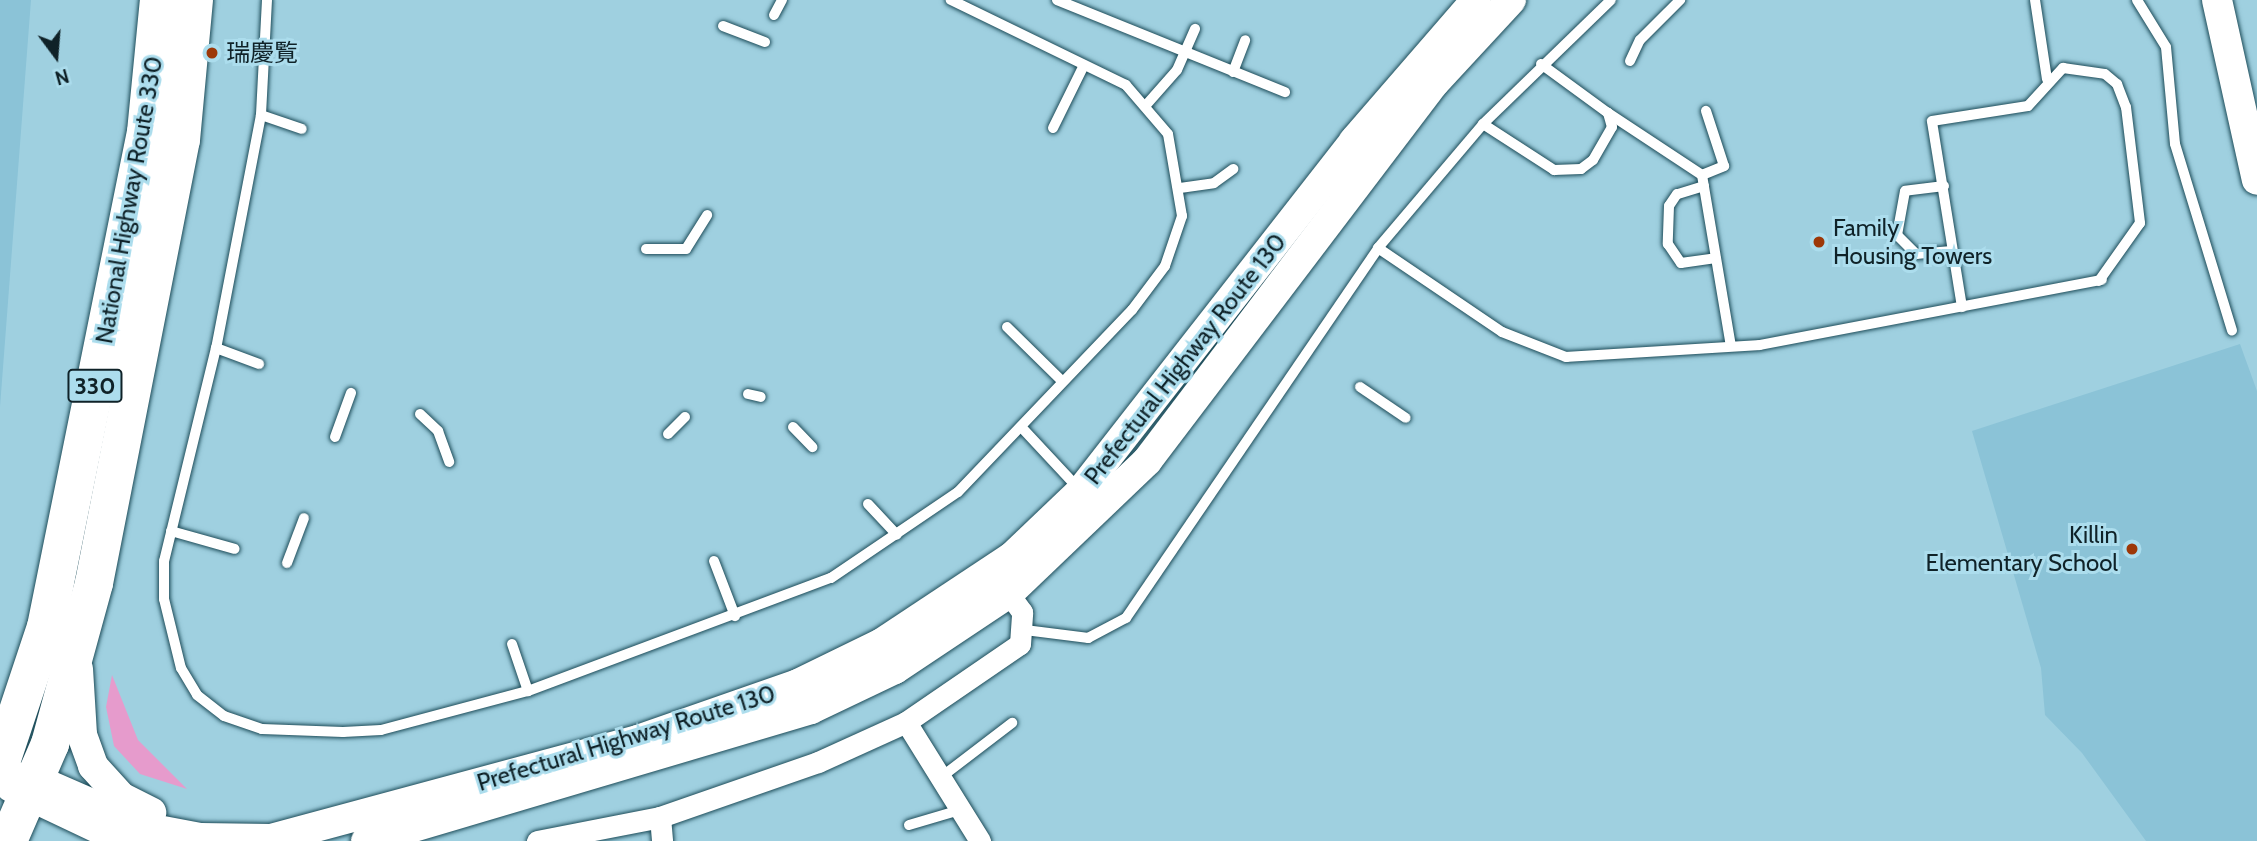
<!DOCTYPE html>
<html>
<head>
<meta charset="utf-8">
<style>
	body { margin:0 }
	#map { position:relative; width:2257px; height:841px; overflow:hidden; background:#9fd0e0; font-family:Cabin,"Noto Sans JP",sans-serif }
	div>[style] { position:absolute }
	.built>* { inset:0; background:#8bc3d7 }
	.green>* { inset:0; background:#e69bcc }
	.roads { filter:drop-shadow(0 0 2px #1d4c59) drop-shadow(0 0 2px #1d4c59) }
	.lane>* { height:10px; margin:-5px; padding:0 5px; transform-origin:5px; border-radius:5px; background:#fff }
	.street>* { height:21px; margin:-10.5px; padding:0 10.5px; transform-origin:10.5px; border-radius:10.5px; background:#fff }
	.secondary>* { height:30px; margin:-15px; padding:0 15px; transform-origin:15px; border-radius:15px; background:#fff }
	.highway>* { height:38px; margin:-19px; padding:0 19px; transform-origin:19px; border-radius:19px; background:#fff }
	.dots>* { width:19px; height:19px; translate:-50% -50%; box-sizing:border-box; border:4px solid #acdded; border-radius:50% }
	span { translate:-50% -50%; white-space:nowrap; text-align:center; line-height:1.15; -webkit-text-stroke:6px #acdded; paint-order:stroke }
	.shield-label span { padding:2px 5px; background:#acdded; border:2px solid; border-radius:5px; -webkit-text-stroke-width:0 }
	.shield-label { font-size:23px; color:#0f2228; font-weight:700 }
	.poi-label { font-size:24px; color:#0f2228 }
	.left { translate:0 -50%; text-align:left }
	.right { translate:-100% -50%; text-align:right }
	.street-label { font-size:24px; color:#0f2228 }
	.north { position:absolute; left:21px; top:21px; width:70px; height:70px; -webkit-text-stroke:5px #acdded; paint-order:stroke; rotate:164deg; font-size:19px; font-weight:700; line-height:28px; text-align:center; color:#0f2228 }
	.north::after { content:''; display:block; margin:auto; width:24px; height:32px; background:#0f2228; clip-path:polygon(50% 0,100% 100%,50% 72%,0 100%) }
</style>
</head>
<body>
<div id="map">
	<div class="built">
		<div style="clip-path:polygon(0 0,31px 0,0 407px)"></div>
		<div style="clip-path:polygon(2240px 344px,2257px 391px,2257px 841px,2146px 841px,2082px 753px,2045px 715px,2041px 668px,1972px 431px)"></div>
	</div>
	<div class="green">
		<div style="clip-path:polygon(112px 675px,138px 740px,187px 789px,140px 774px,114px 746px,106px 707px)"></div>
	</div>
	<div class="roads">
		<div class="lane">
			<div style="left:267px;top:0;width:115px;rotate:93deg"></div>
			<div style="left:261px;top:115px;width:237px;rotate:100.9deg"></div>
			<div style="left:216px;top:348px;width:219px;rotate:103.7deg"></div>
			<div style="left:164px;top:561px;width:38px;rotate:90deg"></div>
			<div style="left:164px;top:599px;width:71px;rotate:76.2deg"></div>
			<div style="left:181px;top:668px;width:31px;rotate:59deg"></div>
			<div style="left:197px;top:695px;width:34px;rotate:38deg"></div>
			<div style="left:224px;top:716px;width:40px;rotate:18.9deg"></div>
			<div style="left:262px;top:729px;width:81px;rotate:2.1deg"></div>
			<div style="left:343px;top:732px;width:38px;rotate:-3deg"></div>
			<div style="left:381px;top:730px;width:152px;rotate:-14.9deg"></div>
			<div style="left:528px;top:691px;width:323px;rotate:-20.5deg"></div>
			<div style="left:831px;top:578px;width:153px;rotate:-34.1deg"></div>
			<div style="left:958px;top:492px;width:252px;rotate:-46.3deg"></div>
			<div style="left:1132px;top:310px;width:55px;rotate:-53.1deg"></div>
			<div style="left:1165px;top:266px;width:53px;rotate:-71.2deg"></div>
			<div style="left:1182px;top:216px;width:83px;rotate:-99.7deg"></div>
			<div style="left:1168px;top:134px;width:65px;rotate:-130.6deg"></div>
			<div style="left:1126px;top:85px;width:195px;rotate:-154.1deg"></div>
			<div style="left:1057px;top:0;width:246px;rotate:22deg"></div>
			<div style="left:2035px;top:0;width:80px;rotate:81.4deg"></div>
			<div style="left:2137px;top:0;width:55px;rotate:58.3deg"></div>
			<div style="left:2166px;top:47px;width:97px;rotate:84.7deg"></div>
			<div style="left:2175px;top:144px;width:195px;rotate:73deg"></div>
			<div style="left:774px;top:15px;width:17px;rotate:-62deg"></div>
			<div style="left:723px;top:26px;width:45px;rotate:20.9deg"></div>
			<div style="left:1630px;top:61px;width:23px;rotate:-65deg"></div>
			<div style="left:1640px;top:40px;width:57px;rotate:-45deg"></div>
			<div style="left:1233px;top:72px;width:34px;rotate:-69deg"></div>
			<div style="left:1147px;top:104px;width:45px;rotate:-48.6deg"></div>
			<div style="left:1177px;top:70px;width:45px;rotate:-66.3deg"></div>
			<div style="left:1608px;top:113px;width:113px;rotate:33.4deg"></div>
			<div style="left:1702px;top:175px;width:173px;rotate:80.4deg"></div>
			<div style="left:261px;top:115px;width:43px;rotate:18.9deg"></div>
			<div style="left:1483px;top:124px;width:85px;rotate:32.9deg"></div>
			<div style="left:1554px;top:170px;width:27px;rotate:-2deg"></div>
			<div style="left:1581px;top:169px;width:15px;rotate:-37deg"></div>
			<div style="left:1593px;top:160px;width:38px;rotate:-60deg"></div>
			<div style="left:1612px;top:127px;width:15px;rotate:-106deg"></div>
			<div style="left:1608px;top:113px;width:83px;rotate:-143.8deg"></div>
			<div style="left:1053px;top:128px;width:70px;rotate:-63.8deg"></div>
			<div style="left:1702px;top:175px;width:24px;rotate:-22deg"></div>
			<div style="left:1724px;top:166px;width:58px;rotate:-108.1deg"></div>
			<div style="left:1704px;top:186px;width:28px;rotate:163deg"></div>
			<div style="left:1677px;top:194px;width:14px;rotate:124deg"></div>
			<div style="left:1669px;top:206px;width:38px;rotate:92deg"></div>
			<div style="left:1668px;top:244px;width:23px;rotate:56deg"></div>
			<div style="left:1681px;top:263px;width:35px;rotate:-8deg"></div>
			<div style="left:1944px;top:186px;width:39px;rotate:173deg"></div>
			<div style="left:1905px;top:191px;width:45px;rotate:100.3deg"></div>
			<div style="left:1897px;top:235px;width:27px;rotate:45deg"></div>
			<div style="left:1916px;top:254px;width:33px;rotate:-5deg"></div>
			<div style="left:1180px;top:188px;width:34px;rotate:-8deg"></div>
			<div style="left:1214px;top:183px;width:24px;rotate:-36deg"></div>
			<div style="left:1378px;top:248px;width:150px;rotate:34.1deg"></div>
			<div style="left:1502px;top:332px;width:69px;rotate:21.3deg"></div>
			<div style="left:1566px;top:357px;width:194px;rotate:-3.5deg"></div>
			<div style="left:1760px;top:345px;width:348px;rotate:-10.8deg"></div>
			<div style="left:646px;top:249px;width:40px"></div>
			<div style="left:686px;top:249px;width:40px;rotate:-58deg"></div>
			<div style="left:1962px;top:307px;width:188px;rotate:-99.2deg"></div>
			<div style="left:1932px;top:121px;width:97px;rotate:-8.9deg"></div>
			<div style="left:2028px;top:106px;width:52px;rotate:-47.4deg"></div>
			<div style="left:2063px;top:68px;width:42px;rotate:8.1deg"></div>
			<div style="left:2105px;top:74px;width:16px;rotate:40deg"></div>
			<div style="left:2117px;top:84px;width:25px;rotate:69deg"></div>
			<div style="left:2126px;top:107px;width:117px;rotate:83.1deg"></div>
			<div style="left:2140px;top:223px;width:71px;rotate:125.3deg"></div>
			<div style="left:1007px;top:327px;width:76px;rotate:44.5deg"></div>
			<div style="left:216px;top:348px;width:46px;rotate:20.4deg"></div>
			<div style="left:1360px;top:387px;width:55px;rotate:34deg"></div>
			<div style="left:748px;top:394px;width:13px;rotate:13deg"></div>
			<div style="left:420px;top:414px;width:25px;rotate:43deg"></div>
			<div style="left:438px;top:431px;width:33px;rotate:70deg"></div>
			<div style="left:793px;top:427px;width:28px;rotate:46deg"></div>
			<div style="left:1024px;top:430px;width:81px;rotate:47deg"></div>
			<div style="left:668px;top:434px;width:24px;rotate:-45deg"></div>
			<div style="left:335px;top:437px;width:47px;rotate:-70deg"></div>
			<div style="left:868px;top:504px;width:42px;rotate:46.9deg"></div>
			<div style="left:171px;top:531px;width:66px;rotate:15.7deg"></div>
			<div style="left:714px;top:561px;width:59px;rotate:69.1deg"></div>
			<div style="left:287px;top:563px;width:48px;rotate:-69.3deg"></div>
			<div style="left:1025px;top:630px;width:64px;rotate:7.2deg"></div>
			<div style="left:1088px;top:638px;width:43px;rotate:-27.8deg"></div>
			<div style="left:1126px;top:618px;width:448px;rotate:-55.7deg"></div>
			<div style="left:1378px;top:248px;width:162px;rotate:-49.7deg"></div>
			<div style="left:1483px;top:124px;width:178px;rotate:-44.1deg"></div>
			<div style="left:512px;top:644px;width:50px;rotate:71.2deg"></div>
			<div style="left:940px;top:778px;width:91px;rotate:-37.4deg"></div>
			<div style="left:909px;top:825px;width:53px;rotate:-16.4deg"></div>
		</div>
		<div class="street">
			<div style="left:906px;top:722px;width:140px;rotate:58.1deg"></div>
			<div style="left:660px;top:817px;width:24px;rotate:85deg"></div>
			<div style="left:537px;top:841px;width:125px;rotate:-11deg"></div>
			<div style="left:660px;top:817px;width:167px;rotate:-19.2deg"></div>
			<div style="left:818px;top:762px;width:97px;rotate:-24.4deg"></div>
			<div style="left:906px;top:722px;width:138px;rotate:-34.4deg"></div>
			<div style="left:1020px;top:644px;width:32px;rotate:-86deg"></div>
			<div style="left:1022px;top:612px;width:36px;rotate:-126deg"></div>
		</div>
		<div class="secondary">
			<div style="left:2217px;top:0;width:184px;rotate:77.5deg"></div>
			<div style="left:78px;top:669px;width:66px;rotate:86.5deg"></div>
			<div style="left:82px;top:735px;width:33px;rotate:70deg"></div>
			<div style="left:93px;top:766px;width:42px;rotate:47.9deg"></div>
			<div style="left:121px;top:797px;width:34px;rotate:27deg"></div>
			<div style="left:16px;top:777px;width:21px;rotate:8deg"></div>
			<div style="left:37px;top:780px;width:120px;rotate:23.6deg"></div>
			<div style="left:147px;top:828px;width:54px;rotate:10.7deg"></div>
			<div style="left:200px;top:838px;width:71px;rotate:0.8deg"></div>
			<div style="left:271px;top:839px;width:380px;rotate:-15.1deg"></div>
			<div style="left:638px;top:740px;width:170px;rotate:-19.3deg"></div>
			<div style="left:798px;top:684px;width:93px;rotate:-26deg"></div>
			<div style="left:882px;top:643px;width:156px;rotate:-33.5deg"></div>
			<div style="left:1012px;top:557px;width:95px;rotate:-43.7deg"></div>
			<div style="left:1081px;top:491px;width:444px;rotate:-52deg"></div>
			<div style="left:1354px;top:141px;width:186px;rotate:-49.1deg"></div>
			<div style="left:11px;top:787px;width:126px;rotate:25.3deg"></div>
			<div style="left:366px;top:841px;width:464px;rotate:-16.5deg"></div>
			<div style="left:811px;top:709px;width:93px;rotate:-25.5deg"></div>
			<div style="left:895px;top:669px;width:137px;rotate:-33.7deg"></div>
			<div style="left:1009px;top:593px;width:191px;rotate:-43.7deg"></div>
			<div style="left:1147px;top:461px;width:476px;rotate:-52.8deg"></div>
			<div style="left:1435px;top:82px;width:112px;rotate:-47.2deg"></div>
		</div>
		<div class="highway">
			<div style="left:0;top:765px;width:145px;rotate:-71.6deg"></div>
			<div style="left:46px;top:627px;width:505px;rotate:-78.58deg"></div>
			<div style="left:146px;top:132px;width:133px;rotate:-84.4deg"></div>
			<div style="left:8px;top:841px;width:106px;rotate:-66.6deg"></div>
			<div style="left:50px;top:744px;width:167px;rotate:-74.7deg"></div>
			<div style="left:94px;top:583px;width:451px;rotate:-78.9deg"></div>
			<div style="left:181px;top:140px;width:141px;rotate:-84.7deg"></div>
		</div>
	</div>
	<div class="dots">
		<div style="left:212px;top:53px;background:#9d3808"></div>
		<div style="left:1819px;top:242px;background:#9d3808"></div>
		<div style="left:2132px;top:549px;background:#9d3808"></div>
	</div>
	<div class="shield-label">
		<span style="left:95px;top:386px">330</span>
	</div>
	<div class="poi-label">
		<span class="left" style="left:226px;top:53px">瑞慶覧</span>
		<span class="left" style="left:1833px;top:242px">Family<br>Housing Towers</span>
		<span class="right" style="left:2118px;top:549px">Killin<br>Elementary School</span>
	</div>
	<div class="street-label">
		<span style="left:129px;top:200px;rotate:-80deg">National Highway Route 330</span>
		<span style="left:1185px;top:359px;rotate:-52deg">Prefectural Highway Route 130</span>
		<span style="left:626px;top:738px;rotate:-17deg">Prefectural Highway Route 130</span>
	</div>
	<div class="north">N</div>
</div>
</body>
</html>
